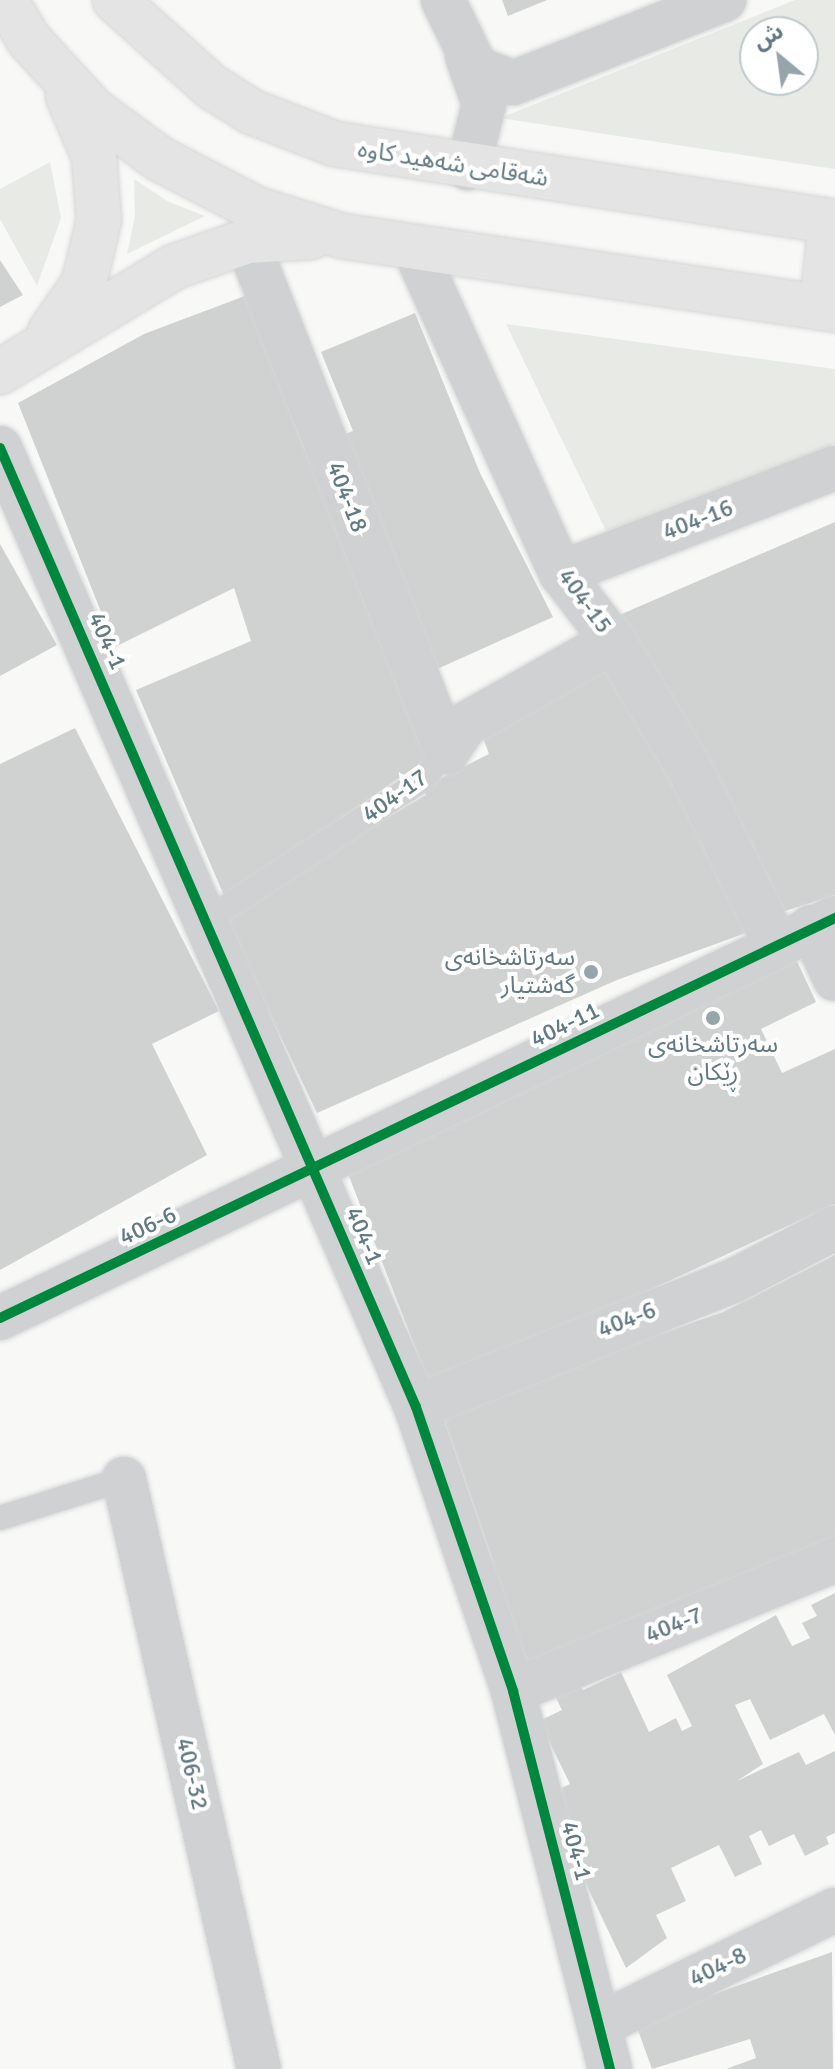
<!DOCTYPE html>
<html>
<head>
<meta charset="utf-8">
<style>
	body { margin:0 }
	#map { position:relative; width:835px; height:2069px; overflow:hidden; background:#f8f8f7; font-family:Signika,"Noto Sans Arabic",sans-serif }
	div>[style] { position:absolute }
	.green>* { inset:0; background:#e8ebe5 }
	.building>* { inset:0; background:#d0d2d2 }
	.roads { filter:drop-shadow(0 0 2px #d4d6d6) drop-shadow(0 0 2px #d4d6d6) }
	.lane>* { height:24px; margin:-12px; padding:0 12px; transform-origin:12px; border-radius:12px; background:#d0d1d2 }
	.street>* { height:44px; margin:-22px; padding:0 22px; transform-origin:22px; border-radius:22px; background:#d0d1d2 }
	.secondary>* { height:44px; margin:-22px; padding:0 22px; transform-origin:22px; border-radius:22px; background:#e3e4e3 }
	.cycleway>* { height:10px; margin:-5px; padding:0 5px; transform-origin:5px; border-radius:5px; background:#00873e }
	.dots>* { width:22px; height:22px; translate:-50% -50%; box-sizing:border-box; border:4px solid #fff; border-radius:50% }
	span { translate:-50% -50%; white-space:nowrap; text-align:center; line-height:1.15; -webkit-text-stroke:8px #fff; paint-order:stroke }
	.street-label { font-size:24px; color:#617983 }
	.poi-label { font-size:24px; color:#617983 }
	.right { translate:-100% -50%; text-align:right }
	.north { position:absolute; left:739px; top:16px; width:80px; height:80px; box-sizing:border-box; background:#fff; border:2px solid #c0c9cd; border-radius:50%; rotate:331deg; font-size:22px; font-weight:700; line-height:32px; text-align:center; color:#617983 }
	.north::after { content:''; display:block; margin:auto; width:28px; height:36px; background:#96a5ac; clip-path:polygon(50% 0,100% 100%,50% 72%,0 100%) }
</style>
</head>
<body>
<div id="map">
	<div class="green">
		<div style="clip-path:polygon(evenodd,795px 0,835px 0,835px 169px,500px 118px,795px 0,755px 32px,803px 32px,803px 80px,755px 80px,755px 32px)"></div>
		<div style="clip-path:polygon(50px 162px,61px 218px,37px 286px,0 219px,0 189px)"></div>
		<div style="clip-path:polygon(134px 179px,169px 202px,205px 216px,127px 254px,135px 216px)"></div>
		<div style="clip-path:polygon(506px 324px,835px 369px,835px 444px,606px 531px)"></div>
	</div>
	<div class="building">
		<div style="clip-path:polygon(502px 0,547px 0,508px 16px)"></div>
		<div style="clip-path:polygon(0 260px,23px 295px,0 307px)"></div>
		<div style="clip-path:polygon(250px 294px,298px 433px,431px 756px,225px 898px,136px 690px,251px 641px,234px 588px,115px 647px,18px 403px,144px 334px)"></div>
		<div style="clip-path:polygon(415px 313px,480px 473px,553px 617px,435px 670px,340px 436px,353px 431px,321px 352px)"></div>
		<div style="clip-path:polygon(835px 522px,835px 895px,776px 914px,617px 616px)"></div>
		<div style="clip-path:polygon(0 544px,57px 645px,0 676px)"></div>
		<div style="clip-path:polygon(608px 666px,754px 930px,617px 980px,317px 1113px,222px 914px,426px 795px,423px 787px,489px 754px,482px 735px)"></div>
		<div style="clip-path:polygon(75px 728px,219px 1011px,152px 1044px,207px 1155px,0 1270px,0 764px)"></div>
		<div style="clip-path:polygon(795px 957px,816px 1002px,761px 1029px,782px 1073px,835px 1049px,835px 1204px,432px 1391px,345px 1166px)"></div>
		<div style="clip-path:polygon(835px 1255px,835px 1540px,518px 1671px,491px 1555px,441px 1410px,723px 1312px)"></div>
		<div style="clip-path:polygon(835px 1593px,835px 1735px,824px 1714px,770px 1740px,750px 1699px,735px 1705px,763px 1764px,737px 1781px,799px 1752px,806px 1765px,835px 1751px,835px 1833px,826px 1837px,829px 1844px,805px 1856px,794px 1834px,769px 1846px,761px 1830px,749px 1836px,762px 1864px,735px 1877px,719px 1845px,671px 1868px,686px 1901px,656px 1915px,667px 1938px,626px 1968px,544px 1796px,570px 1784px,539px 1721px,562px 1710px,551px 1688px,576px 1675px,583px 1690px,621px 1672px,649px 1732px,676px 1718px,682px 1731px,692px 1726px,667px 1675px,776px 1615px,792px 1646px,810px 1638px,802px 1623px,817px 1616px,811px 1605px)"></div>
		<div style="clip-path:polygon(832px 1952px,833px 2069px,726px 2069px,756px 2058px,750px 2039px,652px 2069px,635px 2022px)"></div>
	</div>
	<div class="roads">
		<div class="lane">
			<div style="left:208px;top:919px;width:255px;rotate:-33deg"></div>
			<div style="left:422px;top:780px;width:38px;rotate:-48deg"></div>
			<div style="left:0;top:1518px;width:130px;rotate:-17.5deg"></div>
		</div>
		<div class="street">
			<div style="left:443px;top:0;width:76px;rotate:64.1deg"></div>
			<div style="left:476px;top:68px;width:40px;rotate:22deg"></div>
			<div style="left:513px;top:83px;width:227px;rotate:-21.5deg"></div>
			<div style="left:467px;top:56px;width:51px;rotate:70.5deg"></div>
			<div style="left:484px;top:104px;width:66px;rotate:104deg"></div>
			<div style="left:247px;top:241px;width:549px;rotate:68.63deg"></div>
			<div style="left:414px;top:248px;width:357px;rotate:65.7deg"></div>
			<div style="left:561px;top:573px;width:86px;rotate:52.6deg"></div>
			<div style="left:613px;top:641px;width:152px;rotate:59.2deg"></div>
			<div style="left:691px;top:772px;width:192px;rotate:63.7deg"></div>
			<div style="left:0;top:448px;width:1045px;rotate:66.55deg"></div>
			<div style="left:416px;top:1407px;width:300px;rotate:71.1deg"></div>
			<div style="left:513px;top:1691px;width:390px;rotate:75.6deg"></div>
			<div style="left:561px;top:573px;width:293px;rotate:-21deg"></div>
			<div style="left:447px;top:752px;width:34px;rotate:-56deg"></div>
			<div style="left:466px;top:724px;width:169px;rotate:-29.5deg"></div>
			<div style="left:811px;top:927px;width:57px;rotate:65.2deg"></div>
			<div style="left:0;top:1318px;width:926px;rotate:-25.6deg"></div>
			<div style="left:416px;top:1407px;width:341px;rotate:-21.7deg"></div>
			<div style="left:733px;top:1281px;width:115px;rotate:-27.5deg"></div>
			<div style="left:124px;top:1479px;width:605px;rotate:77.11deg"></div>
			<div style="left:513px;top:1691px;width:348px;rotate:-22.1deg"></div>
			<div style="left:601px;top:2024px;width:260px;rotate:-26deg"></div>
		</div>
		<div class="secondary">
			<div style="left:5px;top:0;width:47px;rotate:59deg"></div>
			<div style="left:29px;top:40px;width:95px;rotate:47.6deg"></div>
			<div style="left:93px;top:110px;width:81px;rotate:36.4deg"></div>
			<div style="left:158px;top:158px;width:110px;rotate:27.5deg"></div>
			<div style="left:256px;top:209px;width:90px;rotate:17.4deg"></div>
			<div style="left:342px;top:236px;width:499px;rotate:8.5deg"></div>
			<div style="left:115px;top:0;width:130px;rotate:41.9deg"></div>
			<div style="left:212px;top:87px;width:47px;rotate:32deg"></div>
			<div style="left:252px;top:112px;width:89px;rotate:21.1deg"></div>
			<div style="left:335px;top:144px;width:506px;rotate:8.87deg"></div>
			<div style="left:822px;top:308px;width:86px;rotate:-84deg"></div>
			<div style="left:50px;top:332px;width:60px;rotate:-55.2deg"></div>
			<div style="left:84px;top:283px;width:65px;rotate:-76.6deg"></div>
			<div style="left:99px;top:220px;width:64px;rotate:-94.5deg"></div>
			<div style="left:94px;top:156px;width:65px;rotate:-113.4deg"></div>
			<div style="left:0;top:372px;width:203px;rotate:-31.1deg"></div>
			<div style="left:174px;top:267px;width:77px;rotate:-19.6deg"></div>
			<div style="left:247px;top:241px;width:64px;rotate:-3.6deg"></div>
		</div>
	</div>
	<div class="cycleway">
		<div style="left:0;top:448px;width:1045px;rotate:66.55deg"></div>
		<div style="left:416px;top:1407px;width:300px;rotate:71.1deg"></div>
		<div style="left:513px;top:1691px;width:390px;rotate:75.6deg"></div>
		<div style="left:0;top:1318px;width:926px;rotate:-25.6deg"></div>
	</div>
	<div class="dots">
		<div style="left:591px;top:972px;background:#96a5ac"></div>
		<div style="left:713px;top:1018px;background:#96a5ac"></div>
	</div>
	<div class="street-label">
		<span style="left:453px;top:164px;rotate:9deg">شەقامی شەهید کاوە</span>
		<span style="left:347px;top:497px;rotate:69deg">404-18</span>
		<span style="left:698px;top:520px;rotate:-21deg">404-16</span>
		<span style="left:585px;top:601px;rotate:54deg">404-15</span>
		<span style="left:107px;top:641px;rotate:66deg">404-1</span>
		<span style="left:395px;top:796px;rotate:-35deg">404-17</span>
		<span style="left:565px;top:1025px;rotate:-26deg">404-11</span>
		<span style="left:148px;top:1226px;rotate:-25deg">406-6</span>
		<span style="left:364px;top:1236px;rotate:67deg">404-1</span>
		<span style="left:627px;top:1320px;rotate:-21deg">404-6</span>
		<span style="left:674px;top:1625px;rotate:-22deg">404-7</span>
		<span style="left:192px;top:1774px;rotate:77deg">406-32</span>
		<span style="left:576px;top:1851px;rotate:75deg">404-1</span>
		<span style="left:718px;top:1967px;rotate:-26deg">404-8</span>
	</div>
	<div class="poi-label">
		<span class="right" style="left:575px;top:972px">سەرتاشخانەی<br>گەشتیار</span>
		<span style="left:713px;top:1059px">سەرتاشخانەی<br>ڕێکان</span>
	</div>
	<div class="north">ش</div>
</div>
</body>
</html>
